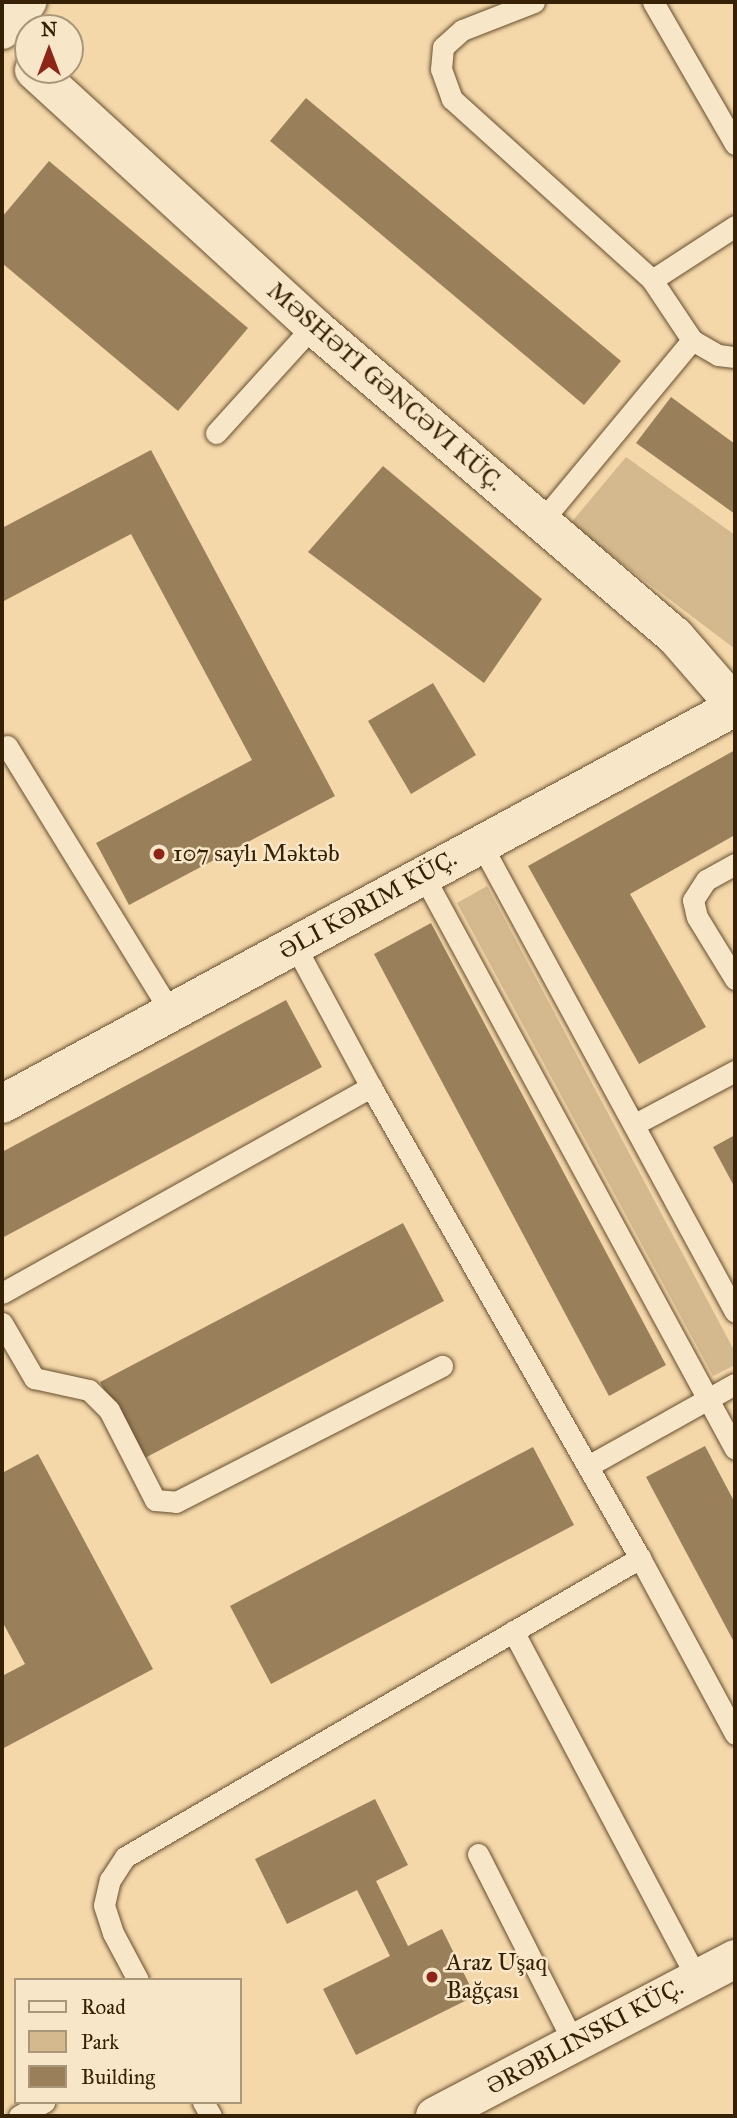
<!DOCTYPE html>
<html>
<head>
<meta charset="utf-8">
<style>
	body { margin:0 }
	#map { position:relative; width:737px; height:2118px; overflow:hidden; background:#f5d8aa; font-family:"IM FELL Great Primer",serif }
	div>[style] { position:absolute }
	.green>* { inset:0; background:#d5b98e }
	.building>* { inset:0; background:#99805b }
	.roads { filter:drop-shadow(0 0 2px #664f2f) drop-shadow(0 0 2px #664f2f) }
	.lane>* { height:21px; margin:-10.5px; padding:0 10.5px; transform-origin:10.5px; border-radius:10.5px; background:#f8e6c8 }
	.street>* { height:38px; margin:-19px; padding:0 19px; transform-origin:19px; border-radius:19px; background:#f8e6c8 }
	.dots>* { width:19px; height:19px; translate:-50% -50%; box-sizing:border-box; border:4px solid #f8e6c8; border-radius:50% }
	span { translate:-50% -50%; white-space:nowrap; text-align:center; line-height:1.15; -webkit-text-stroke:5px #f8e6c8; paint-order:stroke }
	.street-label { font-size:24px; color:#362106 }
	.poi-label { font-size:24px; color:#362106 }
	.left { translate:0 -50%; text-align:left }
	.frame { position:absolute; inset:0; border:4px solid #362106; pointer-events:none }
	.legend { position:absolute; left:14px; top:1978px; width:228px; height:126px; box-sizing:border-box; background:#f8e6c8; border:2px solid #aa977a; margin:0; padding:9px 12px; list-style:none; font-size:21px; color:#362106 }
	.legend li { display:flex; align-items:center; gap:14px; height:35px }
	.legend b { width:35px; border:2px solid #aa977a }
	.north { position:absolute; left:14px; top:14px; width:70px; height:70px; box-sizing:border-box; background:#f8e6c8; border:2px solid #aa977a; border-radius:50%; rotate:0deg; font-size:19px; font-weight:700; line-height:28px; text-align:center; color:#362106 }
	.north::after { content:''; display:block; margin:auto; width:24px; height:32px; background:#8f2418; clip-path:polygon(50% 0,100% 100%,50% 72%,0 100%) }
</style>
</head>
<body>
<div id="map">
	<div class="green">
		<div style="clip-path:polygon(626px 457px,735px 535px,735px 649px,570px 524px)"></div>
		<div style="clip-path:polygon(487px 886px,735px 1352px,735px 1365px,713px 1376px,457px 903px)"></div>
	</div>
	<div class="building">
		<div style="clip-path:polygon(306px 98px,621px 361px,584px 405px,270px 141px)"></div>
		<div style="clip-path:polygon(49px 161px,248px 328px,178px 411px,2px 263px,2px 217px)"></div>
		<div style="clip-path:polygon(671px 397px,735px 444px,735px 514px,636px 443px)"></div>
		<div style="clip-path:polygon(151px 450px,335px 796px,129px 905px,96px 843px,252px 760px,131px 534px,2px 602px,2px 528px)"></div>
		<div style="clip-path:polygon(383px 466px,542px 599px,484px 683px,308px 552px)"></div>
		<div style="clip-path:polygon(433px 683px,476px 755px,411px 794px,368px 721px)"></div>
		<div style="clip-path:polygon(735px 750px,735px 835px,630px 894px,706px 1027px,639px 1064px,528px 866px)"></div>
		<div style="clip-path:polygon(431px 923px,666px 1365px,609px 1396px,374px 954px)"></div>
		<div style="clip-path:polygon(286px 1000px,322px 1067px,2px 1238px,2px 1152px)"></div>
		<div style="clip-path:polygon(735px 1135px,735px 1188px,713px 1147px)"></div>
		<div style="clip-path:polygon(403px 1223px,444px 1301px,141px 1460px,100px 1382px)"></div>
		<div style="clip-path:polygon(705px 1446px,735px 1503px,735px 1644px,646px 1477px)"></div>
		<div style="clip-path:polygon(533px 1447px,574px 1525px,271px 1684px,230px 1606px)"></div>
		<div style="clip-path:polygon(38px 1454px,153px 1669px,2px 1749px,2px 1676px,25px 1664px,2px 1621px,2px 1473px)"></div>
		<div style="clip-path:polygon(375px 1799px,408px 1865px,376px 1881px,408px 1946px,442px 1929px,475px 1996px,356px 2055px,323px 1989px,390px 1956px,357px 1890px,287px 1924px,255px 1859px)"></div>
	</div>
	<div class="roads">
		<div class="lane">
			<div style="left:534px;top:2px;width:77px;rotate:158.7deg"></div>
			<div style="left:462px;top:30px;width:25px;rotate:138deg"></div>
			<div style="left:443px;top:47px;width:22px;rotate:95deg"></div>
			<div style="left:441px;top:69px;width:32px;rotate:70deg"></div>
			<div style="left:452px;top:99px;width:270px;rotate:42.1deg"></div>
			<div style="left:652px;top:280px;width:72px;rotate:56.3deg"></div>
			<div style="left:692px;top:340px;width:30px;rotate:30deg"></div>
			<div style="left:718px;top:355px;width:17px;rotate:7deg"></div>
			<div style="left:653px;top:2px;width:164px;rotate:60deg"></div>
			<div style="left:652px;top:280px;width:99px;rotate:-33deg"></div>
			<div style="left:216px;top:433px;width:144px;rotate:-47.8deg"></div>
			<div style="left:541px;top:522px;width:236px;rotate:-50.3deg"></div>
			<div style="left:7px;top:746px;width:313px;rotate:58.4deg"></div>
			<div style="left:481px;top:844px;width:532px;rotate:61.51deg"></div>
			<div style="left:735px;top:864px;width:33px;rotate:151deg"></div>
			<div style="left:706px;top:880px;width:24px;rotate:123deg"></div>
			<div style="left:693px;top:900px;width:17px;rotate:77deg"></div>
			<div style="left:697px;top:917px;width:73px;rotate:58.5deg"></div>
			<div style="left:423px;top:875px;width:653px;rotate:61.47deg"></div>
			<div style="left:635px;top:1124px;width:113px;rotate:-27.9deg"></div>
			<div style="left:2px;top:1293px;width:423px;rotate:-29.2deg"></div>
			<div style="left:2px;top:1323px;width:64px;rotate:59.8deg"></div>
			<div style="left:34px;top:1378px;width:56px;rotate:12.3deg"></div>
			<div style="left:89px;top:1390px;width:28px;rotate:45deg"></div>
			<div style="left:109px;top:1410px;width:101px;rotate:62.9deg"></div>
			<div style="left:155px;top:1500px;width:21px;rotate:5deg"></div>
			<div style="left:176px;top:1502px;width:299px;rotate:-27.1deg"></div>
			<div style="left:588px;top:1466px;width:168px;rotate:-29.2deg"></div>
			<div style="left:640px;top:1558px;width:200px;rotate:61.6deg"></div>
			<div style="left:513px;top:1631px;width:394px;rotate:62.1deg"></div>
			<div style="left:478px;top:1854px;width:212px;rotate:63.1deg"></div>
			<div style="left:138px;top:1980px;width:53px;rotate:-118deg"></div>
			<div style="left:113px;top:1933px;width:29px;rotate:-108deg"></div>
			<div style="left:104px;top:1905px;width:26px;rotate:-77deg"></div>
			<div style="left:110px;top:1880px;width:27px;rotate:-57deg"></div>
			<div style="left:125px;top:1857px;width:596px;rotate:-30.14deg"></div>
			<div style="left:640px;top:1558px;width:542px;rotate:-119.73deg"></div>
			<div style="left:371px;top:1087px;width:160px;rotate:-118.3deg"></div>
			<div style="left:203px;top:2102px;width:16px;rotate:60deg"></div>
			<div style="left:19px;top:2116px;width:29px;rotate:-29deg"></div>
		</div>
		<div class="street">
			<div style="left:2px;top:30px;width:38px;rotate:-48deg"></div>
			<div style="left:34px;top:70px;width:379px;rotate:42.5deg"></div>
			<div style="left:313px;top:326px;width:477px;rotate:40.6deg"></div>
			<div style="left:675px;top:636px;width:91px;rotate:49deg"></div>
			<div style="left:2px;top:1104px;width:834px;rotate:-28.44deg"></div>
			<div style="left:435px;top:2116px;width:339px;rotate:-27.6deg"></div>
		</div>
	</div>
	<div class="dots">
		<div style="left:159px;top:854px;background:#8f2418"></div>
		<div style="left:432px;top:1977px;background:#8f2418"></div>
	</div>
	<div class="street-label">
		<span style="left:385px;top:387px;rotate:41deg">MƏSHƏTI GƏNCƏVI KÜÇ.</span>
		<span style="left:368px;top:905px;rotate:-29deg">ƏLI KƏRIM KÜÇ.</span>
		<span style="left:585px;top:2037px;rotate:-28deg">ƏRƏBLINSKI KÜÇ.</span>
	</div>
	<div class="poi-label">
		<span class="left" style="left:173px;top:854px">107 saylı Məktəb</span>
		<span class="left" style="left:446px;top:1977px">Araz Uşaq<br>Bağçası</span>
	</div>
	<div class="frame"></div>
	<ul class="legend">
	<li><b style="height:9px;background:#f8e6c8"></b>Road</li>
	<li><b style="height:19px;background:#d5b98e"></b>Park</li>
	<li><b style="height:19px;background:#99805b"></b>Building</li>
	</ul>
	<div class="north">N</div>
</div>
</body>
</html>
